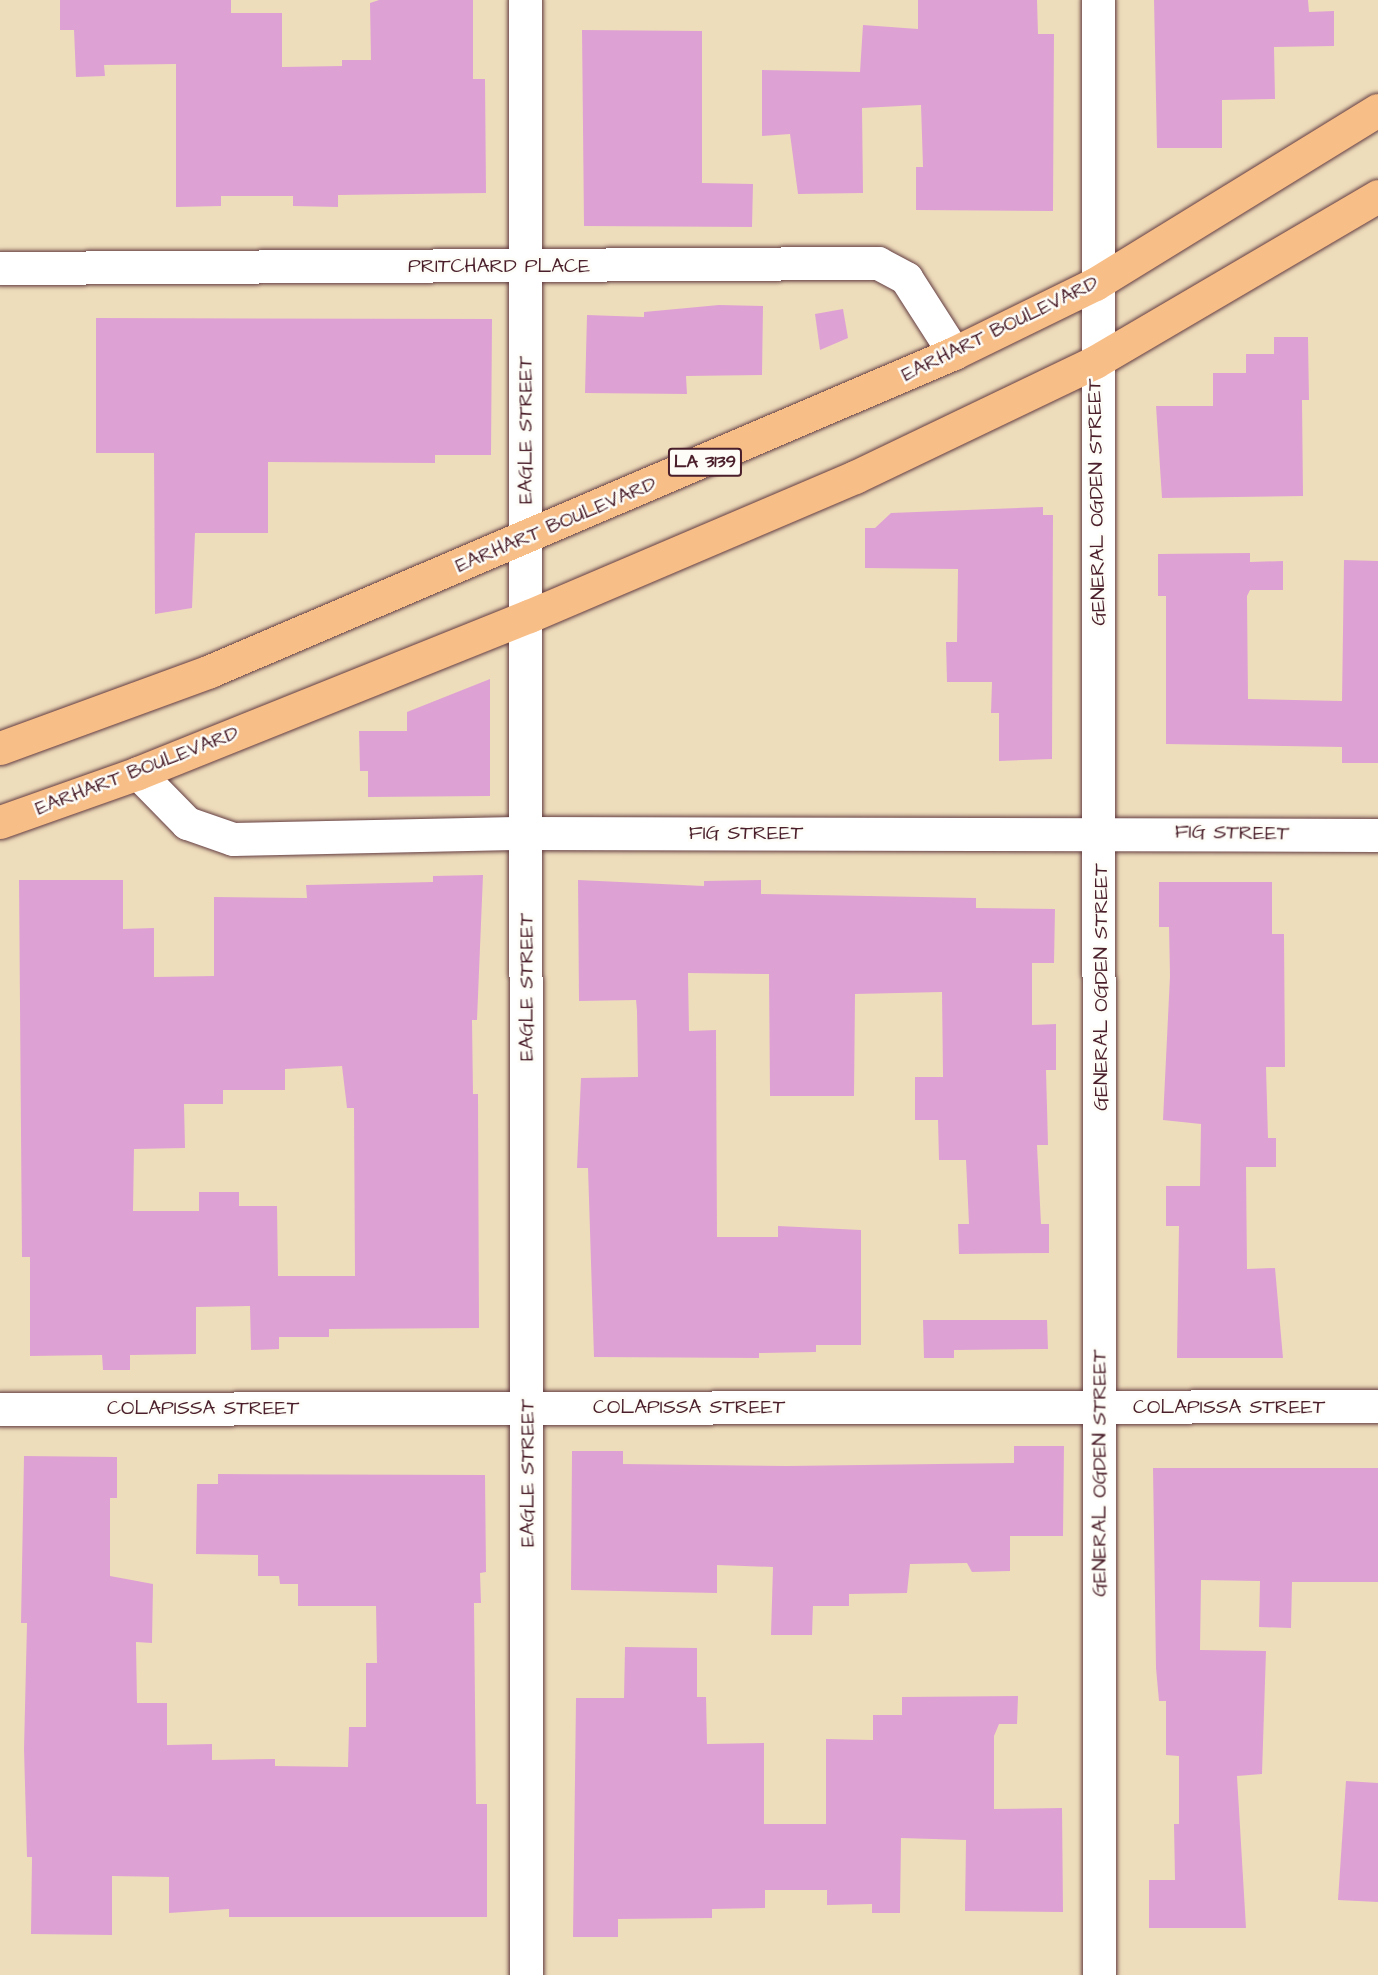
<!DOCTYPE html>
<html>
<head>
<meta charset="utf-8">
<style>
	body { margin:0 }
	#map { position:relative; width:1378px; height:1975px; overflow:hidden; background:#edb; font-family:"Architects Daughter",sans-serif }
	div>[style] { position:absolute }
	.building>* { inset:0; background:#dea1d4 }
	.roads { filter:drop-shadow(0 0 2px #633c41) drop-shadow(0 0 2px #633c41) }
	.street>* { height:33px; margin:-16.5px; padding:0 16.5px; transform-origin:16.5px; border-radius:16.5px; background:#fff }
	.primary>* { height:33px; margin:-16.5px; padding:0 16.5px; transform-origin:16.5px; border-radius:16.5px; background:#f7be88 }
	span { translate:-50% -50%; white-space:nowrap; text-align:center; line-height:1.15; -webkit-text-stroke:5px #fdfcf7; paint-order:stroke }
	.shield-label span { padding:2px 4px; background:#fdfcf7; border:2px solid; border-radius:4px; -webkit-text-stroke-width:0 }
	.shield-label { font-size:18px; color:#4a1f2b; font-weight:700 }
	.street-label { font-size:20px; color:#4a1f2b }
</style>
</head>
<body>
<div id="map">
	<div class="building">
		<div style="clip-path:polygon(60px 0,231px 0,231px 13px,282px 13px,282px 67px,342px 66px,342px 60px,371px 60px,370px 3px,379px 0,473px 0,473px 79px,485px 79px,486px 193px,338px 195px,338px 207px,293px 206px,293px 196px,221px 196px,221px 206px,176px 207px,176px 64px,104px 65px,105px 76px,76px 77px,74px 30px,60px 30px)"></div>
		<div style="clip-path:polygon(918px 0,1037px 0,1038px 34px,1054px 34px,1053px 211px,916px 210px,916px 167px,923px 167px,921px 105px,862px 108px,863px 193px,798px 194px,790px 134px,762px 136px,762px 70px,860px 72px,863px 25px,918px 29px)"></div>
		<div style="clip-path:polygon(1154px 0,1308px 0,1309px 12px,1334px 11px,1334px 46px,1274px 47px,1275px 99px,1222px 100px,1222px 148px,1157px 148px)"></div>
		<div style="clip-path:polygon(582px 30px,702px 31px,702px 183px,753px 184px,752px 227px,584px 226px)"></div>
		<div style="clip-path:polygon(719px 305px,763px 306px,762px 375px,686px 376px,687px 394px,585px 393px,587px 315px,644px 317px,644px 312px)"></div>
		<div style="clip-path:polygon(843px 309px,848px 338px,820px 350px,815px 314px)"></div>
		<div style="clip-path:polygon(96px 318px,492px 319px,491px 455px,435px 455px,435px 463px,268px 462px,268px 533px,195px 533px,192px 608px,155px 614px,154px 453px,96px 453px)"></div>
		<div style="clip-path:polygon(1274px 337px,1308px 337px,1309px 400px,1302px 400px,1303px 496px,1162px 498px,1156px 406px,1213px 406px,1213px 373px,1246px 373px,1246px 354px,1274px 354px)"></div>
		<div style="clip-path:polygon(1043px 507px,1043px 515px,1053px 515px,1052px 759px,999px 761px,999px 713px,991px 713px,992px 682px,947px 682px,946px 642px,957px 642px,958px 569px,865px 568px,865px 528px,875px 528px,891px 513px)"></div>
		<div style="clip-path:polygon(1250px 553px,1250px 562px,1283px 561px,1283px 590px,1250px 590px,1247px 596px,1248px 699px,1342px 701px,1344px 560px,1378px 561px,1378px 763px,1342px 763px,1342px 747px,1166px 744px,1166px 596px,1158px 596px,1158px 554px)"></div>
		<div style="clip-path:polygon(490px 679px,490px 796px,368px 797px,368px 771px,360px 771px,359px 731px,407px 731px,407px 712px)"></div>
		<div style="clip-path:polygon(evenodd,483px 875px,477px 1020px,472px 1020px,473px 1094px,478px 1094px,479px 1328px,329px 1329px,329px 1337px,279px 1337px,279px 1349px,251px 1350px,250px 1306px,196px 1307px,196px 1354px,130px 1355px,130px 1370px,103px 1370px,102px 1355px,30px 1356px,30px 1257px,22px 1257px,19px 880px,123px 880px,123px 929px,154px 928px,154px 977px,214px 976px,214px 897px,307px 898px,306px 885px,433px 882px,433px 876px,483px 875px,342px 1066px,347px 1108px,354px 1108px,355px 1276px,278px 1276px,277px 1206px,239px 1206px,239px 1192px,199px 1192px,199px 1211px,133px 1211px,134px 1149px,185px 1148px,184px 1104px,223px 1104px,223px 1090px,285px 1090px,285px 1069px,342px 1066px)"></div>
		<div style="clip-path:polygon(578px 880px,704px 886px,704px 881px,761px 880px,761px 894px,976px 898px,976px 908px,1055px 909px,1054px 963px,1032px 963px,1032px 1025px,1056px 1024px,1056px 1070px,1046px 1070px,1048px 1145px,1037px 1145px,1041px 1224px,1049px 1224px,1049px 1253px,959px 1254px,958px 1224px,969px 1224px,966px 1160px,939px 1160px,938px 1120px,915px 1120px,915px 1077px,943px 1077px,942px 992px,855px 994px,854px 1096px,770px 1096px,769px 974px,688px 973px,689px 1031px,716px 1030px,717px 1237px,778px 1237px,778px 1226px,861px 1230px,861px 1345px,816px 1345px,816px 1352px,759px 1353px,759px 1358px,594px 1357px,588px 1168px,577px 1168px,581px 1078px,638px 1077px,637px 1011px,636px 1000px,579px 1001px)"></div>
		<div style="clip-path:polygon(1159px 882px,1272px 882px,1272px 934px,1284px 934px,1285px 1067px,1266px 1067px,1268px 1138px,1276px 1138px,1276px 1167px,1246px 1167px,1247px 1269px,1275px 1268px,1283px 1358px,1177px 1358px,1179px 1226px,1166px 1226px,1166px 1186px,1200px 1186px,1201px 1124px,1163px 1120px,1170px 976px,1169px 927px,1159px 927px)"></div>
		<div style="clip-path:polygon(923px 1320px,1047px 1320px,1048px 1349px,954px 1350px,954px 1358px,924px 1358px)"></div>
		<div style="clip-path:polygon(1014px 1446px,1064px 1446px,1063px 1536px,1010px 1536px,1010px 1571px,972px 1572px,967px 1563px,910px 1564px,907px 1593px,849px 1594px,849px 1606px,813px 1606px,812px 1635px,771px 1635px,773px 1567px,717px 1565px,717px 1593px,571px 1590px,572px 1451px,623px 1451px,623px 1464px,787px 1466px,1014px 1463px)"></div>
		<div style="clip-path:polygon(24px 1456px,117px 1457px,117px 1498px,110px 1498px,110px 1576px,153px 1584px,152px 1643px,136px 1642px,137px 1703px,167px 1703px,167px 1745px,212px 1744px,212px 1760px,275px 1759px,275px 1766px,348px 1767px,349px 1727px,366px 1727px,366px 1663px,377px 1663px,376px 1606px,298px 1606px,298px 1584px,280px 1584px,279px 1576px,258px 1576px,258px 1555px,196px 1554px,197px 1484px,218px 1484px,218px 1474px,485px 1475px,486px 1572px,480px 1573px,481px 1603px,474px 1603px,476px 1804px,487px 1804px,487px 1917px,229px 1917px,229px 1909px,169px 1913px,169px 1877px,112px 1876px,112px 1935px,31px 1934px,32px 1857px,27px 1857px,24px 1749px,27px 1623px,21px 1623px)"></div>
		<div style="clip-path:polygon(1153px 1468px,1378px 1468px,1378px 1582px,1292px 1582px,1291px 1628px,1259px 1627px,1260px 1581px,1201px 1580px,1200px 1650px,1266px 1651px,1262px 1774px,1237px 1776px,1246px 1928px,1149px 1928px,1149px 1880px,1175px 1880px,1174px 1824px,1179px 1824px,1179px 1756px,1166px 1755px,1166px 1701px,1159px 1701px,1156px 1668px)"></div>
		<div style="clip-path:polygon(625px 1647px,697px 1648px,697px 1697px,706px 1697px,707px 1744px,764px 1743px,764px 1824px,826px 1824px,826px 1739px,873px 1740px,873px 1715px,902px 1715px,902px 1697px,1018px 1696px,1017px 1724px,999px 1724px,994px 1736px,994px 1809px,1062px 1808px,1063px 1912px,965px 1911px,966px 1840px,901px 1838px,900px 1913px,872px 1913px,872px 1904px,827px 1905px,827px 1890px,765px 1890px,765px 1908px,712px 1909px,712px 1918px,618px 1919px,618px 1937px,573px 1937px,576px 1698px,624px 1698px)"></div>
		<div style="clip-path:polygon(1346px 1781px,1378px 1783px,1378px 1902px,1338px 1900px)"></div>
	</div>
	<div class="roads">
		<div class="street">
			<div style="left:525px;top:0;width:1975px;rotate:89.97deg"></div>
			<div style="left:1098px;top:0;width:1975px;rotate:89.97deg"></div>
			<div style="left:0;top:268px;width:878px;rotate:-0.33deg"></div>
			<div style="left:878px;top:263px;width:32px;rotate:28deg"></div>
			<div style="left:906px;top:278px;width:89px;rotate:57.4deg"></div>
			<div style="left:138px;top:773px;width:70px;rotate:45.6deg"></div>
			<div style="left:187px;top:823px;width:49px;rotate:19.2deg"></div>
			<div style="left:233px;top:839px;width:293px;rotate:-1.2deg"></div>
			<div style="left:526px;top:833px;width:852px;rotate:0.13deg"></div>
			<div style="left:0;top:1409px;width:1378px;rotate:-0.12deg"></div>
		</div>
		<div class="primary">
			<div style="left:0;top:748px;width:224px;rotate:-20.1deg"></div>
			<div style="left:210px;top:671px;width:809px;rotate:-23.14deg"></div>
			<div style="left:954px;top:353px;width:157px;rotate:-26.1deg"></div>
			<div style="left:1095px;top:284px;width:332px;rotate:-31.6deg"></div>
			<div style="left:0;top:822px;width:146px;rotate:-19.5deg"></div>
			<div style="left:138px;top:773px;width:421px;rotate:-21.9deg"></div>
			<div style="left:529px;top:616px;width:354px;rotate:-23.1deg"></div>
			<div style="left:855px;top:477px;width:266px;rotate:-25.6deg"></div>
			<div style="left:1095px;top:362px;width:328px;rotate:-30.4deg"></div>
		</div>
	</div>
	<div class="shield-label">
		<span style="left:705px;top:462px">LA 3139</span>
	</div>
	<div class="street-label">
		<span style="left:499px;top:266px">PRITCHARD PLACE</span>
		<span style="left:1000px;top:329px;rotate:-26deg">EARHART BOULEVARD</span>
		<span style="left:526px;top:430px;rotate:-90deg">EAGLE STREET</span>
		<span style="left:1097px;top:502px;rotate:-91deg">GENERAL OGDEN STREET</span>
		<span style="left:556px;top:525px;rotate:-23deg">EARHART BOULEVARD</span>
		<span style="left:137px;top:771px;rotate:-21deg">EARHART BOULEVARD</span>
		<span style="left:746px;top:833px">FIG STREET</span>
		<span style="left:1232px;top:833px;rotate:1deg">FIG STREET</span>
		<span style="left:527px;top:987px;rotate:-90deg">EAGLE STREET</span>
		<span style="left:1101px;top:987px;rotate:-90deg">GENERAL OGDEN STREET</span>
		<span style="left:689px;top:1407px">COLAPISSA STREET</span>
		<span style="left:1229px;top:1407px">COLAPISSA STREET</span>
		<span style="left:203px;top:1408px">COLAPISSA STREET</span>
		<span style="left:528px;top:1473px;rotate:-90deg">EAGLE STREET</span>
		<span style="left:1100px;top:1473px;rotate:-90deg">GENERAL OGDEN STREET</span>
	</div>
</div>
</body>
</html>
